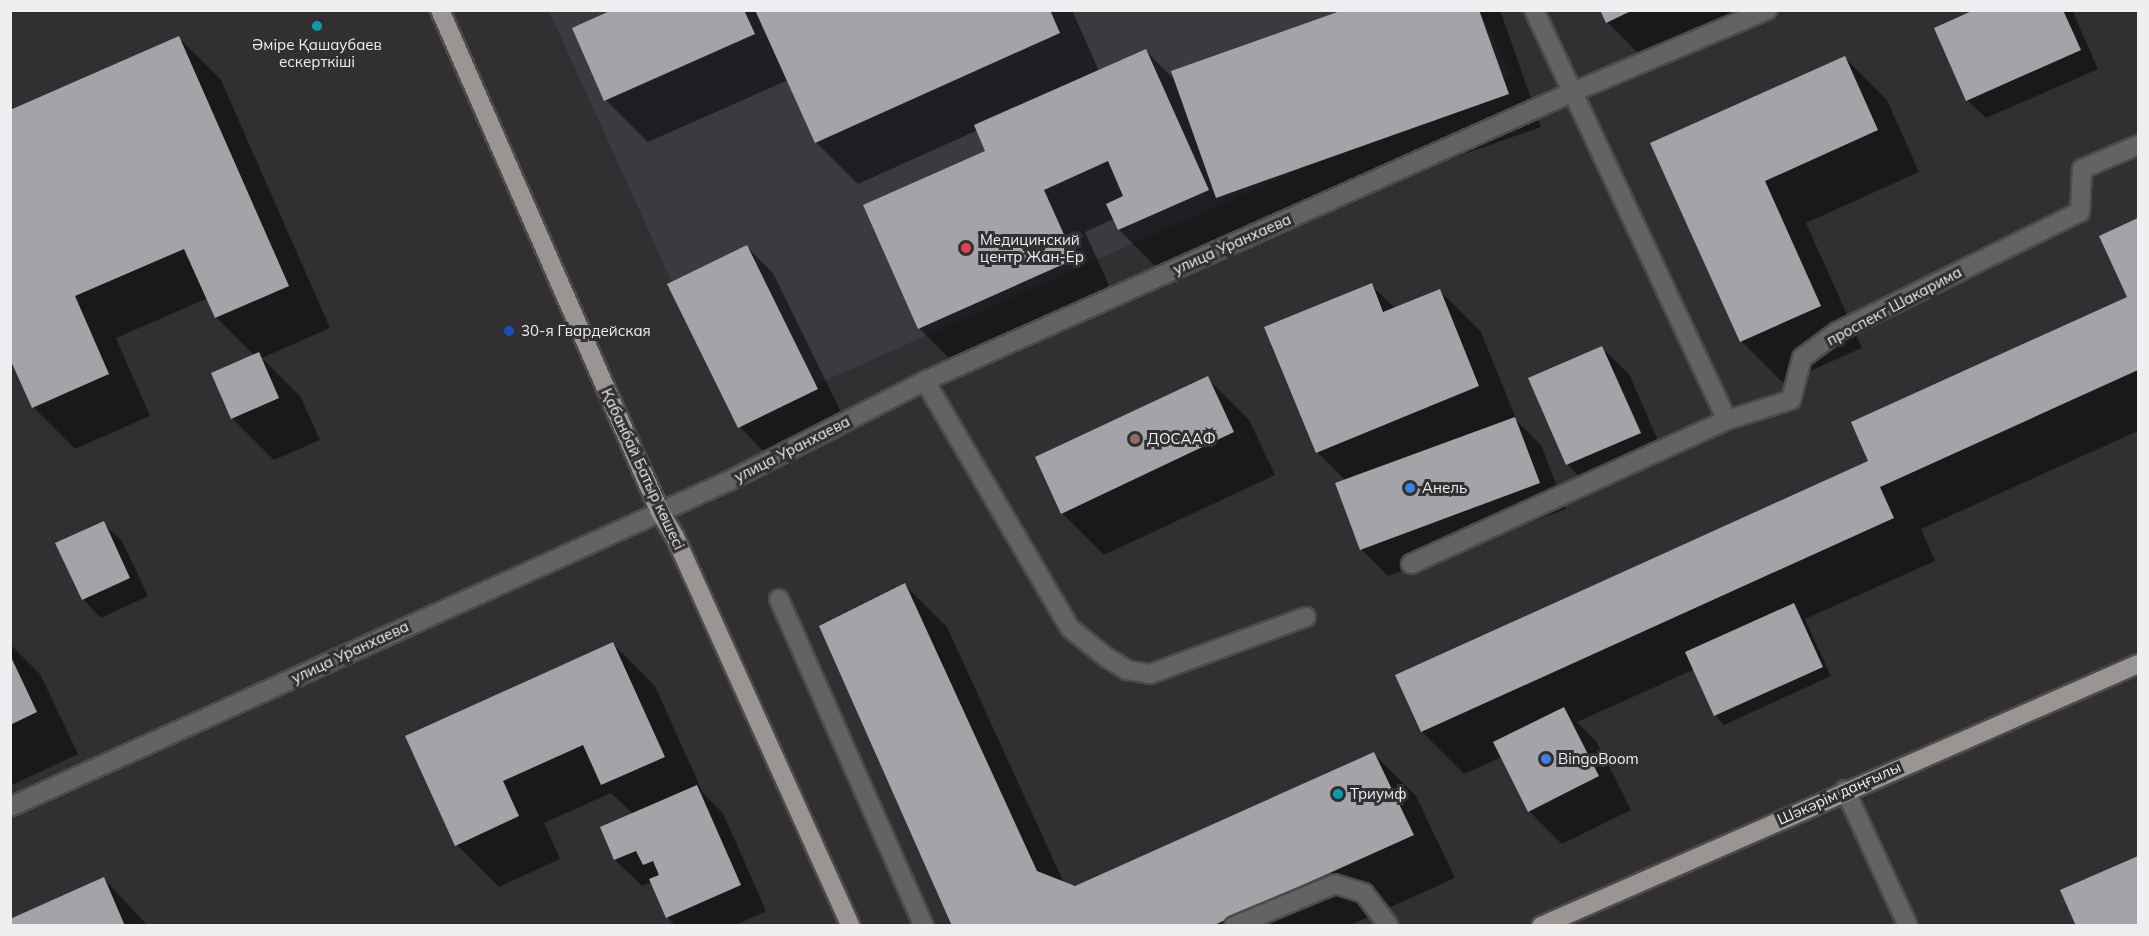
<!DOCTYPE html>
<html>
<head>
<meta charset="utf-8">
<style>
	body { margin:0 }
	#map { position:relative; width:2149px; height:936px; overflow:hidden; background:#312f32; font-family:Mulish,sans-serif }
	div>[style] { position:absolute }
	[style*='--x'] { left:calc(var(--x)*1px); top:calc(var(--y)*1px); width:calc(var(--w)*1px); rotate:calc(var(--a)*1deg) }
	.built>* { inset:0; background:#3d3941 }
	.shadow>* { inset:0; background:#0007 }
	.building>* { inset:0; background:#a5a3a7 }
	.roads { filter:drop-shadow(2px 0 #4c4a4d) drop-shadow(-2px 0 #4c4a4d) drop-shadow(0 2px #4c4a4d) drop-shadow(0 -2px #4c4a4d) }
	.minor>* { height:18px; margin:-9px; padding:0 9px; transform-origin:9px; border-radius:9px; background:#646362 }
	.major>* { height:18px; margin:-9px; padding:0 9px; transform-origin:9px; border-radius:9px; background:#989593 }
	.dots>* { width:16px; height:16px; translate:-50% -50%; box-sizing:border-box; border:3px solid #312f32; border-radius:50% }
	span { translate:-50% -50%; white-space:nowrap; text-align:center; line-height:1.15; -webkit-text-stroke:6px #312f32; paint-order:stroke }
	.poi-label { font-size:15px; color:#efeef0 }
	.left { translate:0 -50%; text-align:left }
	.street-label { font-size:15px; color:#efeef0 }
	.frame { position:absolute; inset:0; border:12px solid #efeef0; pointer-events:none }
</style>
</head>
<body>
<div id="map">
	<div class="built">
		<div style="clip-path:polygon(549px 11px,1480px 11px,1511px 75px,735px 421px)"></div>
	</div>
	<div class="shadow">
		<div style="clip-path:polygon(616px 10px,1072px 10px,1099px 71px,1146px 51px,1176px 81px,1347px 10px,1500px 10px,1541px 127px,1249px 230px,1161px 272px,1119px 230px,1114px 219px,1085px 232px,1116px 301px,961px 370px,919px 328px,987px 152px,978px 130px,858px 184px,816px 142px,788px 80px,648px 142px,606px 100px,574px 29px)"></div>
		<div style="clip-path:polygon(1601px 10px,1767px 10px,1649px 64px,1607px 22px)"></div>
		<div style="clip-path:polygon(1978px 10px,2072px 10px,2098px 69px,1986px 118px,1967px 100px)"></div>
		<div style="clip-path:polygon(179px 38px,221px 80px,330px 328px,262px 358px,300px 396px,320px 440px,274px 460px,232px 418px,255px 356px,216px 317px,208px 298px,116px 338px,150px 416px,75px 449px,33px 407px,10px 355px)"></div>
		<div style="clip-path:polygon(1845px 58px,1887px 100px,1919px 172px,1806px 223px,1862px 348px,1783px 383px,1741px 341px,1652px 144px)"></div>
		<div style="clip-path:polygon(2138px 220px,2138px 431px,1921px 529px,1935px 561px,1805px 619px,1831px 676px,1724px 725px,1715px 715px,1695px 669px,1577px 722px,1596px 741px,1631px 810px,1562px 844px,1529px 811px,1502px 757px,1464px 774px,1422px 732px,1397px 675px,1870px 461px,2129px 298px,2101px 236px)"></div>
		<div style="clip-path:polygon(747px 247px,773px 273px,843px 416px,766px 454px,740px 427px,669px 284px)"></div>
		<div style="clip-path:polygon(1371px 285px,1395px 308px,1439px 290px,1481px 332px,1517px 421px,1541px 445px,1566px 509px,1388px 576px,1361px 549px,1346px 481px,1317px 452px)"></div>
		<div style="clip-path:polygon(1602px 348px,1629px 374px,1666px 459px,1594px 491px,1567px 464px)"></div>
		<div style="clip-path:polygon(1207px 378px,1249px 420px,1275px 475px,1104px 555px,1062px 513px)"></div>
		<div style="clip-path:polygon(103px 523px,122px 541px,148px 596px,101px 618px,83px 599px)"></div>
		<div style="clip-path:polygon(905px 585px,947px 627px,1064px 883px,1075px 888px,1374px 754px,1416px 796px,1455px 878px,1348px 926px,953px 926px)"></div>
		<div style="clip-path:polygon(10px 644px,40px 674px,78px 754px,10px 786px)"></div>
		<div style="clip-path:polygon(613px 644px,655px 686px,703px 793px,723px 813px,766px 911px,734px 926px,676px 926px,667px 917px,652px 882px,642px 886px,615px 860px,602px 828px,633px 814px,611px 793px,544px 823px,560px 859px,499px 887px,457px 845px,407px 736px)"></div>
		<div style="clip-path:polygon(2138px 858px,2138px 926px,2077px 926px,2062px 891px)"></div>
		<div style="clip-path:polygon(104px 879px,148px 926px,10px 926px)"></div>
	</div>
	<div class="building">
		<div style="clip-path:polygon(612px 10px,744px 10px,755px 34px,604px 101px,572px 28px)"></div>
		<div style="clip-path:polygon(755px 10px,1050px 10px,1060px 33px,815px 143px)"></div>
		<div style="clip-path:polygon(1343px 10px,1479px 10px,1509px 94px,1216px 198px,1171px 71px)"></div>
		<div style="clip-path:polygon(1600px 10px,1633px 10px,1606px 23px)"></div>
		<div style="clip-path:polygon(1974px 10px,2063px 10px,2081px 50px,1966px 101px,1934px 28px)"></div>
		<div style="clip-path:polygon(179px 36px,289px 286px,215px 318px,184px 249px,75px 296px,109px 374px,32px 408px,10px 359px,10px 110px)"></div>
		<div style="clip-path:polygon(1146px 49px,1209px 190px,1118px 230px,1106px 204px,1123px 196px,1108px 161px,1044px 190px,1075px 259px,918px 329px,863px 205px,985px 151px,974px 125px)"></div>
		<div style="clip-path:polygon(1845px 56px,1878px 130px,1765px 181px,1821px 306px,1740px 342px,1650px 143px)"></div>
		<div style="clip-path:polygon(2138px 218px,2138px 370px,1880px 487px,1894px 518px,1421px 732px,1395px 675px,1868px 461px,1851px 422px,2127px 297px,2099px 236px)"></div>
		<div style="clip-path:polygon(747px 245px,818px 389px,738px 428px,667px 284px)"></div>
		<div style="clip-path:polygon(1372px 283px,1383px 312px,1440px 289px,1479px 386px,1316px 453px,1264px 327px)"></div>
		<div style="clip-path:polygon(1602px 346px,1641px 433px,1566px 465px,1528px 378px)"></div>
		<div style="clip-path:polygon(259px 352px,279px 398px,231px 419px,211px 373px)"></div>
		<div style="clip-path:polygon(1208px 376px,1234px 432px,1061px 514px,1035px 457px)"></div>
		<div style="clip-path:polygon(1515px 417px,1540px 483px,1360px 550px,1335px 483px)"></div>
		<div style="clip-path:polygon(104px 521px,130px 578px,82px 600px,55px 543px)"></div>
		<div style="clip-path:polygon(905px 583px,1037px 871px,1075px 886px,1374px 752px,1414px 835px,1212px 926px,952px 926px,819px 626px)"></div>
		<div style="clip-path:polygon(1794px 603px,1823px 667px,1714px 716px,1685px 652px)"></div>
		<div style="clip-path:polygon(613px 642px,665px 757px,601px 785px,583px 745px,503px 781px,519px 816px,455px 846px,405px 736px)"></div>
		<div style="clip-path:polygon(10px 655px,37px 712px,10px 725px)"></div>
		<div style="clip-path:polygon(1564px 707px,1599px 776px,1528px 812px,1493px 742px)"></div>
		<div style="clip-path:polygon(697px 785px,741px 885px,666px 918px,649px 879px,659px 875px,653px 861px,643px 865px,636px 851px,614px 860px,600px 827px)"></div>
		<div style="clip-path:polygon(2138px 856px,2138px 926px,2076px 926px,2060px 890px)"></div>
		<div style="clip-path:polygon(104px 877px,125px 926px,10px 926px,10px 919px)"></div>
	</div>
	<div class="roads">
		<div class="minor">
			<div style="--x:1534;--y:10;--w:453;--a:64.8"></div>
			<div style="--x:925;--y:381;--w:286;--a:59.6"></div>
			<div style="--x:1070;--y:628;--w:46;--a:38.9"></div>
			<div style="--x:1106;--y:657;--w:25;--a:32"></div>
			<div style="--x:1127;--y:670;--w:23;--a:10"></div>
			<div style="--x:1150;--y:674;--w:166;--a:-20.1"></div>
			<div style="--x:1411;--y:564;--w:347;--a:-24.5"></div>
			<div style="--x:1727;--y:420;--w:67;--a:-17.4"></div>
			<div style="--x:1791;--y:400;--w:43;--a:-75.3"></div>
			<div style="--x:1802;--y:358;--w:44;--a:-36.6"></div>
			<div style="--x:1837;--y:332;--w:271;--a:-26.3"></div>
			<div style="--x:2080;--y:212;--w:43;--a:-87.3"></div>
			<div style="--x:2082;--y:169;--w:61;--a:-23.2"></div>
			<div style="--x:779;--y:599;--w:358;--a:66.1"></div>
			<div style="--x:1845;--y:790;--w:150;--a:65.1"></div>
			<div style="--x:10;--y:807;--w:794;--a:-24.4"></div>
			<div style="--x:733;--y:479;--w:216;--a:-27"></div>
			<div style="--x:925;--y:381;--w:710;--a:-24.04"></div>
			<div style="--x:1573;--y:92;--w:211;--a:-22.9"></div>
			<div style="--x:1234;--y:926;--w:109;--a:-22.6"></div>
			<div style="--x:1335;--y:884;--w:30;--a:17"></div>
			<div style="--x:1364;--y:893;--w:41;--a:52.9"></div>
		</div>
		<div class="major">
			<div style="--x:440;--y:10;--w:548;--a:66.33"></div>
			<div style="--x:660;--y:512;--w:29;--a:59"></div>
			<div style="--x:675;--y:537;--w:427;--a:65.7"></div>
			<div style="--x:1541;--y:926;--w:652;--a:-23.69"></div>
		</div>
	</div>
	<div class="dots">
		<div style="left:317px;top:26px;background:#0f9aa8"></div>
		<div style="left:966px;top:248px;background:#e0444e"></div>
		<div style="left:509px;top:331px;background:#1a4fb4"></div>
		<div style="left:1135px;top:439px;background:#8d6e63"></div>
		<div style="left:1410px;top:488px;background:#3f7fe0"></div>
		<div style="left:1546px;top:759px;background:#3f7fe0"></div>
		<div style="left:1338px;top:794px;background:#0f9aa8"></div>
	</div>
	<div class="poi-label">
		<span style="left:317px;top:53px">Әміре Қашаубаев<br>ескерткіші</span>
		<span class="left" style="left:980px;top:248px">Медицинский<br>центр Жан-Ер</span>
		<span class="left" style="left:521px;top:331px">30-я Гвардейская</span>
		<span class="left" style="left:1147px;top:439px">ДОСААФ</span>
		<span class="left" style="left:1422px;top:488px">Анель</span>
		<span class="left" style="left:1558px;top:759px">BingoBoom</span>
		<span class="left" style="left:1350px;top:794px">Триумф</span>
	</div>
	<div class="street-label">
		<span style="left:1232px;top:244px;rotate:-24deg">улица Уранхаева</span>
		<span style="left:1894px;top:306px;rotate:-28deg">проспект Шакарима</span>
		<span style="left:792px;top:449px;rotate:-27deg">улица Уранхаева</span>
		<span style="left:643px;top:469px;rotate:65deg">Қабанбай Батыр көшесі</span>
		<span style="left:350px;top:652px;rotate:-25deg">улица Уранхаева</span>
		<span style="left:1839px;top:793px;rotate:-24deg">Шәкәрім даңғылы</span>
	</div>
	<div class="frame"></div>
</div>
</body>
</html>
